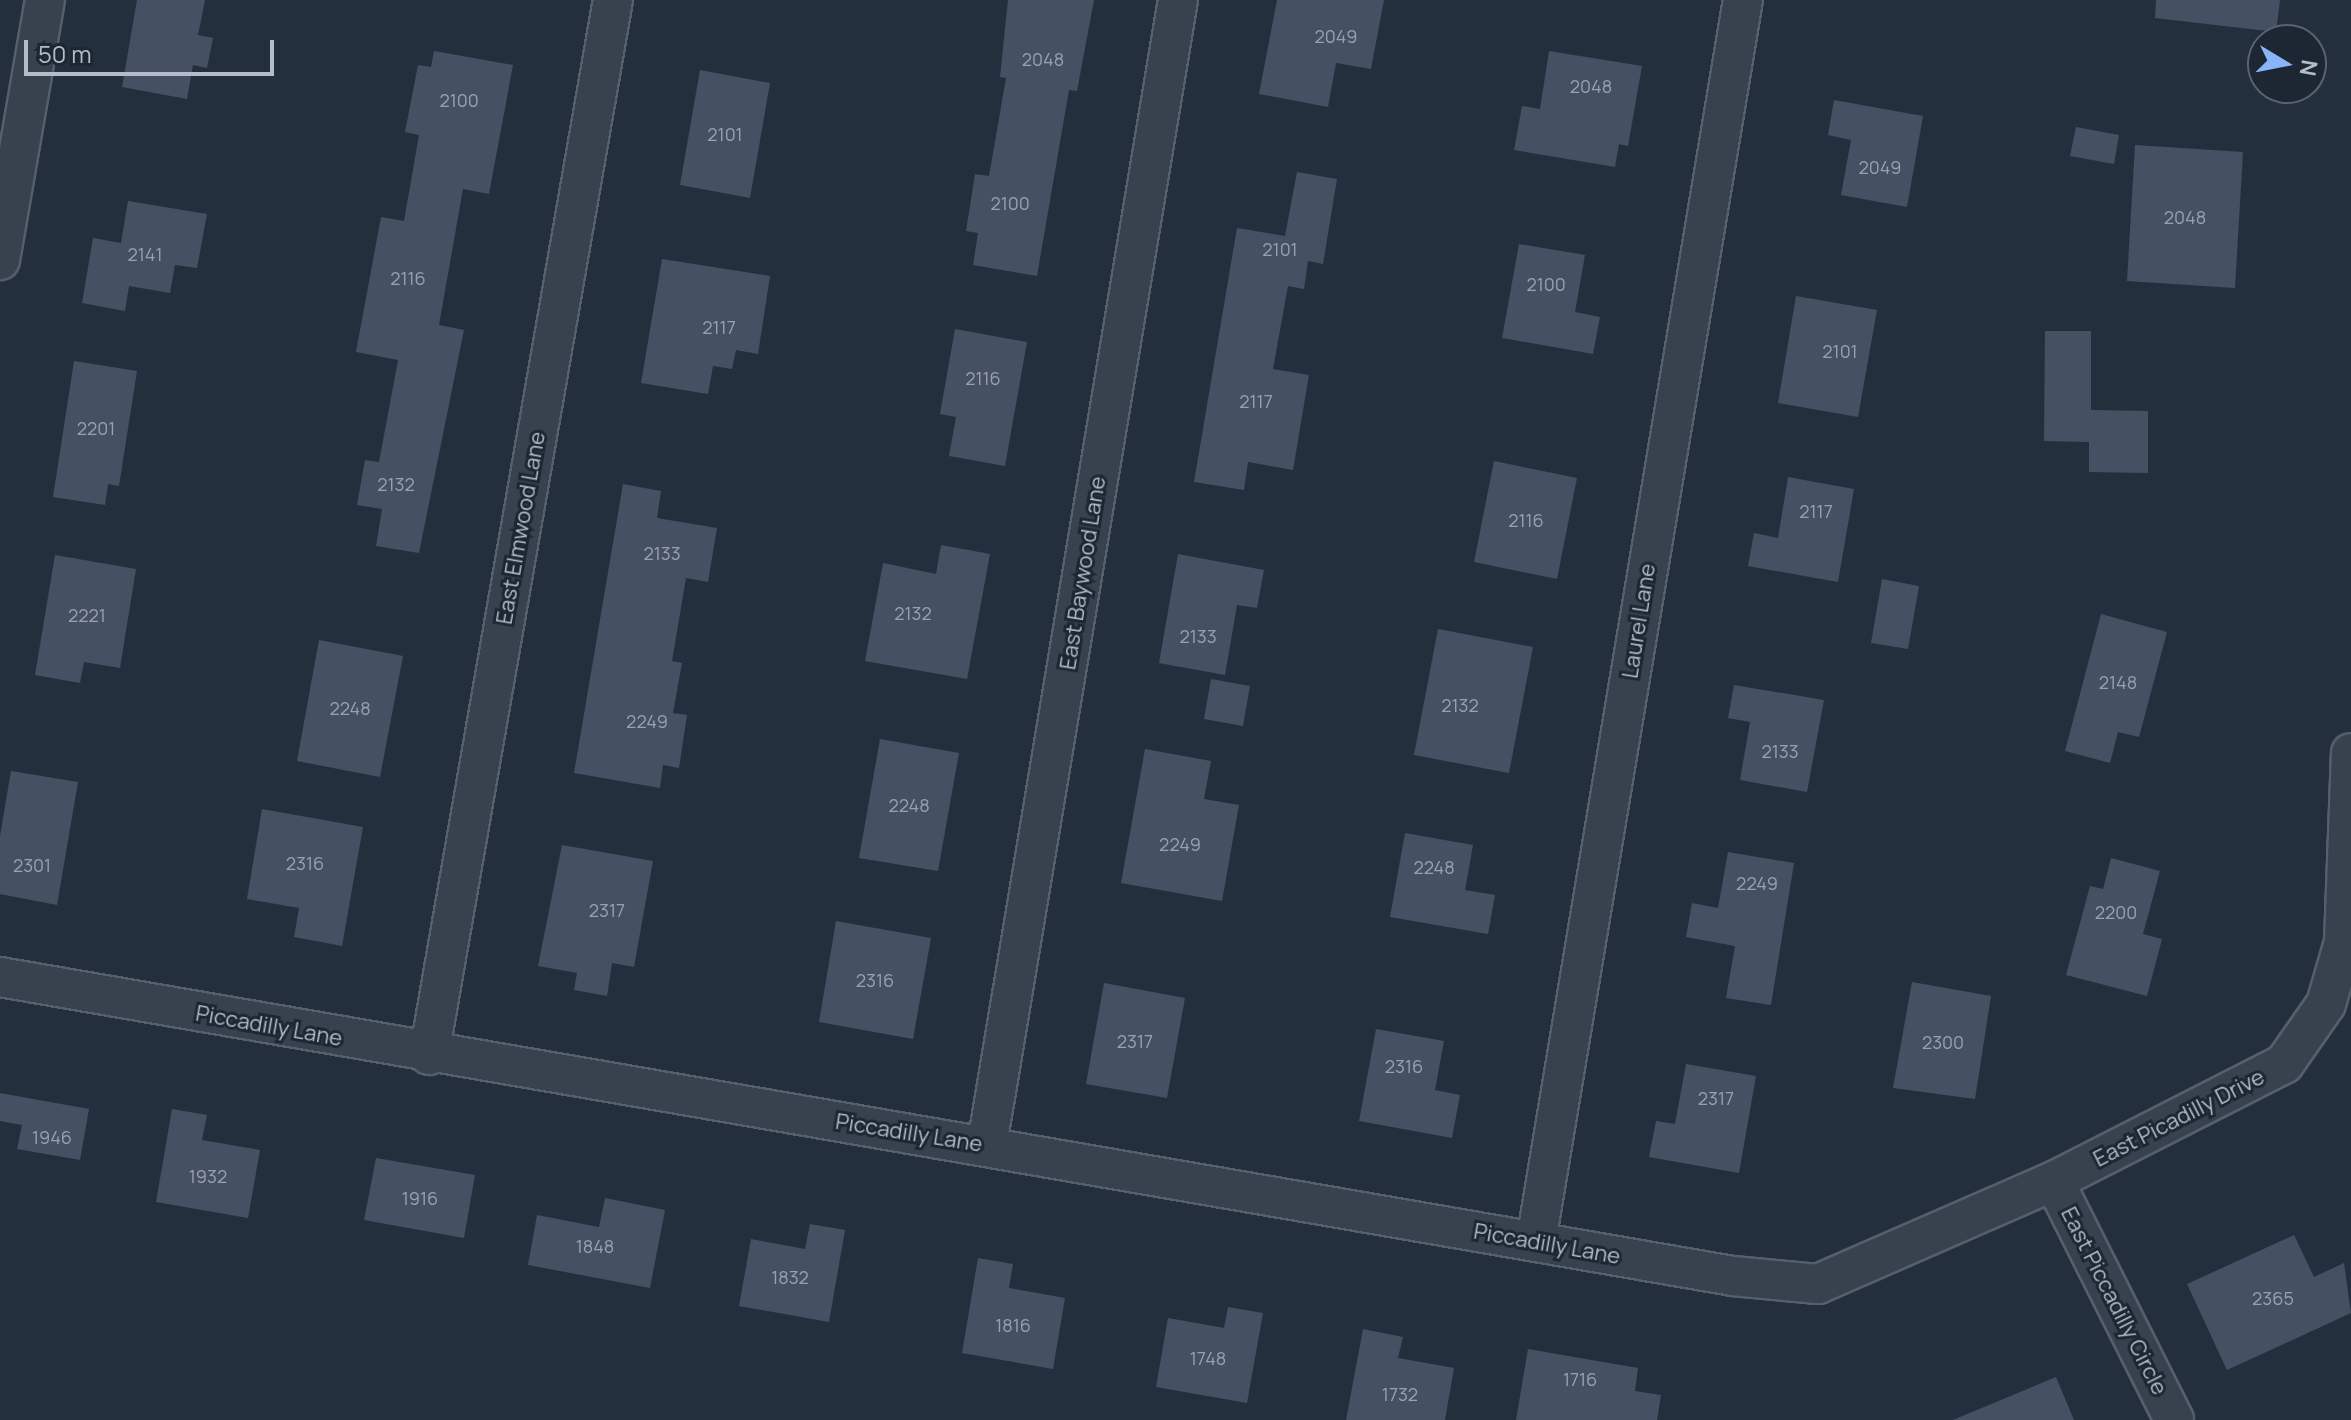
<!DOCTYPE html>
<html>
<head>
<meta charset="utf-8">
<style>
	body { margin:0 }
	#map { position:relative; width:2351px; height:1420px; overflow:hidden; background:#242f3e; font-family:Manrope,sans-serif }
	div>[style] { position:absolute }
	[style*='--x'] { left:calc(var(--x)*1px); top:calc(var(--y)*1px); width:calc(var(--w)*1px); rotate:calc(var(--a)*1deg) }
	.building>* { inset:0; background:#455162 }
	.roads { filter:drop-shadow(2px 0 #565f6c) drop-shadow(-2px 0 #565f6c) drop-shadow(0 2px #565f6c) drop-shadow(0 -2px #565f6c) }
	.street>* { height:38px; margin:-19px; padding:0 19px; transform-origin:19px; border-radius:19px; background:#38414e }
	span { translate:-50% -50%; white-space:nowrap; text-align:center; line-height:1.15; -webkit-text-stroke:6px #1d2633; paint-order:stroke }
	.number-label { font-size:18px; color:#98a1af }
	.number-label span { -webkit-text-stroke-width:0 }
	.street-label { font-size:22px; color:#b4bcc9 }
	.north { position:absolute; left:2247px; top:24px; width:80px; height:80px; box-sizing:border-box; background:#1d2633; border:2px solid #59626f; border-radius:50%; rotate:100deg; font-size:22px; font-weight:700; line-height:32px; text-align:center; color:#b4bcc9 }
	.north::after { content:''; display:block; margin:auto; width:28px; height:36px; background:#8ab4f8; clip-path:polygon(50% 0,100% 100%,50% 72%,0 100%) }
	.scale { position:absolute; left:24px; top:40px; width:250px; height:36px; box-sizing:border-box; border:4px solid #b4bcc9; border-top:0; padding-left:10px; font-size:24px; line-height:28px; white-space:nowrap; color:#b4bcc9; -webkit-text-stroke:6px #1d2633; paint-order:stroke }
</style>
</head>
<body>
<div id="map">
	<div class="building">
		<div style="clip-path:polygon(137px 0,205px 0,198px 35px,213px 38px,207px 68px,193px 65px,187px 99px,122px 87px)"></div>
		<div style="clip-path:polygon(1008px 0,1094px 0,1077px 91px,1069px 90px,1037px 276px,973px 265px,978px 233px,966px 231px,975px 174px,989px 176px,1006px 78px,1000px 77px)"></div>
		<div style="clip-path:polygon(1277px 0,1384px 0,1371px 69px,1336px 63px,1328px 107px,1259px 94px)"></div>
		<div style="clip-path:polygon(2156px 0,2280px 0,2276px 32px,2155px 18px)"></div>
		<div style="clip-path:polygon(434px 51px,513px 65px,489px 194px,463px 189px,439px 325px,464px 330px,419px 553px,376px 546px,382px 509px,357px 505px,365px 460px,379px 462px,398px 360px,356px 352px,381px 217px,404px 221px,419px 135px,405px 132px,418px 65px,431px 67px)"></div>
		<div style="clip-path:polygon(1549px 51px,1642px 66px,1628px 146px,1619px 144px,1615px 167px,1514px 150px,1522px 106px,1540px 109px)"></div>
		<div style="clip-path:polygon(700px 70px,770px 83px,750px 198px,680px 185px)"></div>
		<div style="clip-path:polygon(1834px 100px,1923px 116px,1907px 207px,1841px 195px,1851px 140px,1828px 135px)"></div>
		<div style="clip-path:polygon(2076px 127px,2119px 135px,2114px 164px,2070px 156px)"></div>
		<div style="clip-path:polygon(2135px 145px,2243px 152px,2235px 288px,2127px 281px)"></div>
		<div style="clip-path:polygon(1297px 172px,1337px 179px,1323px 264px,1308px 261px,1304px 289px,1288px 286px,1273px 369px,1309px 375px,1293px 470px,1248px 462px,1244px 490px,1194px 482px,1237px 228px,1285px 236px)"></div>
		<div style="clip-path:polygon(128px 201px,207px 214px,197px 268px,175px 265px,170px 293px,129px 286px,125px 311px,82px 303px,93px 238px,121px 243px)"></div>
		<div style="clip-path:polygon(1519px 244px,1585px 255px,1575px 312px,1600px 317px,1593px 354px,1502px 338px)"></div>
		<div style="clip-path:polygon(662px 259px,770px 276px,758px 354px,736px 350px,732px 369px,713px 366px,708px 394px,641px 383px)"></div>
		<div style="clip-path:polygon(1796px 296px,1877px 310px,1858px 417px,1778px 403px)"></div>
		<div style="clip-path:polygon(955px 329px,1027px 342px,1005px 466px,949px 456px,956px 417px,940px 414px)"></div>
		<div style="clip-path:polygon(2045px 331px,2091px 331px,2091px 410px,2148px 411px,2148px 473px,2089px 472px,2089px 442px,2044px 441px)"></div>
		<div style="clip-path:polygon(74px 361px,137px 371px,119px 486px,108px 484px,105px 505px,53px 497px)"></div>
		<div style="clip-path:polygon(1494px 461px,1577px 478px,1557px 579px,1474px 562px)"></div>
		<div style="clip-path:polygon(1788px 477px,1854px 489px,1838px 582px,1748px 566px,1754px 533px,1778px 538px)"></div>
		<div style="clip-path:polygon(623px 484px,661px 491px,657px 518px,717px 528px,708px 582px,686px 578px,672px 661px,682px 663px,673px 713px,687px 715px,679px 768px,663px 765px,660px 788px,574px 773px)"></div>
		<div style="clip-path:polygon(941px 545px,990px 554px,967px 679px,865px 661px,883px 563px,936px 574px)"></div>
		<div style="clip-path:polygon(1178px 554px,1264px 570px,1257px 608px,1237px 605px,1225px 675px,1159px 663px)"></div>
		<div style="clip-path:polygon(55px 555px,136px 569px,120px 668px,84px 662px,80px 683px,35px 675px)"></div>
		<div style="clip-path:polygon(1882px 579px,1919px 586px,1908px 649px,1871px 643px)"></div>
		<div style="clip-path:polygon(2101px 614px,2167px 632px,2139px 737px,2118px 732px,2110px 763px,2065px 751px)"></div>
		<div style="clip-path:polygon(1438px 629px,1533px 647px,1509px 773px,1414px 755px)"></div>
		<div style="clip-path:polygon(319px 640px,403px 656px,380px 777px,297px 761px)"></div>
		<div style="clip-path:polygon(1211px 679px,1250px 686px,1243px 726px,1204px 719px)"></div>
		<div style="clip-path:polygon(1734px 685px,1824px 700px,1807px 792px,1740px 780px,1750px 722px,1728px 718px)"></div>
		<div style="clip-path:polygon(880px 739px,959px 753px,938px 871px,859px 858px)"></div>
		<div style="clip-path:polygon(1145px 749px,1211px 761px,1204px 799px,1239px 805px,1222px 901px,1121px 883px)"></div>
		<div style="clip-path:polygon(11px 771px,78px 782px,57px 905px,0 894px,0 836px)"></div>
		<div style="clip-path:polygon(262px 809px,363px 827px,342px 946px,294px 937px,299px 908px,247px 899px)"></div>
		<div style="clip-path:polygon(1405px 833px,1473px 845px,1465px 890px,1495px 895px,1488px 934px,1390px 917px)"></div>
		<div style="clip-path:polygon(562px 845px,653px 861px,634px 967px,612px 963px,607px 996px,574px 990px,577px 973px,538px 966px)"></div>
		<div style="clip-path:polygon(1728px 852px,1794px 863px,1771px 1005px,1726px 998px,1735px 946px,1686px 937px,1692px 903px,1718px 908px)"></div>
		<div style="clip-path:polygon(2111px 858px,2160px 871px,2143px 934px,2162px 939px,2147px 996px,2066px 975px,2090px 886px,2103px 889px)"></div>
		<div style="clip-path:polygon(836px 921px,931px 938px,913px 1039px,819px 1022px)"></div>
		<div style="clip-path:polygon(1912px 982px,1991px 996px,1975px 1099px,1893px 1088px)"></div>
		<div style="clip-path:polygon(1104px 983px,1185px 998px,1167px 1098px,1086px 1084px)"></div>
		<div style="clip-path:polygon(1376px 1029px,1444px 1041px,1435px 1090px,1460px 1095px,1452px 1138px,1359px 1121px)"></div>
		<div style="clip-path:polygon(1686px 1064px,1756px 1076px,1739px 1173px,1649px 1157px,1656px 1121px,1675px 1124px)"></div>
		<div style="clip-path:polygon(0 1093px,89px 1109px,80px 1160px,17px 1149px,22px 1125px,0 1121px)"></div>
		<div style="clip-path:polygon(172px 1109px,207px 1115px,202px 1140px,260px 1150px,248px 1218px,156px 1202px)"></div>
		<div style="clip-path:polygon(376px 1158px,475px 1175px,464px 1238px,364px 1220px)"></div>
		<div style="clip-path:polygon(605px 1198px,665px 1210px,650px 1288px,528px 1265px,537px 1215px,599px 1227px)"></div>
		<div style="clip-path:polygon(810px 1224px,845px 1230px,829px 1322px,739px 1306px,751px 1239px,805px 1249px)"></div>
		<div style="clip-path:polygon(2294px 1235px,2314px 1277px,2344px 1263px,2351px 1313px,2227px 1370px,2187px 1284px)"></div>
		<div style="clip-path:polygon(978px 1258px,1013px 1264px,1009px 1288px,1065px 1298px,1053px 1369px,962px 1353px)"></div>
		<div style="clip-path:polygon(1228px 1307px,1263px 1313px,1247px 1403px,1156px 1387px,1168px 1318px,1224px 1328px)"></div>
		<div style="clip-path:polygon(1363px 1329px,1403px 1337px,1398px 1358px,1454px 1368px,1445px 1420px,1346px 1420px)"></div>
		<div style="clip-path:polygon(1528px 1349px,1638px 1368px,1635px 1391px,1661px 1395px,1657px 1420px,1516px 1420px)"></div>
		<div style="clip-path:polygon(2056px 1377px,2074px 1420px,1953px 1420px)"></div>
	</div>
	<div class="roads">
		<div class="street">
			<div style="--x:0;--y:260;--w:264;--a:-80.2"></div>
			<div style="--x:0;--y:977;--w:1759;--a:9.79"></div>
			<div style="--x:1733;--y:1276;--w:85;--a:5.4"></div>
			<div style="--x:1818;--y:1284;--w:257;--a:-23.6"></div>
			<div style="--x:2054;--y:1181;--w:258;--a:-27"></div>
			<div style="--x:2284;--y:1064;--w:73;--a:-55"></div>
			<div style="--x:2326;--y:1004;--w:65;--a:-73.8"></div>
			<div style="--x:2344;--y:942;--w:189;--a:-87.9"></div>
			<div style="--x:429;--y:1055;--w:1071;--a:-80.11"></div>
			<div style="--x:987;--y:1145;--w:1161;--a:-80.53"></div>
			<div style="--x:2054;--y:1181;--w:267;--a:63.3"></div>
			<div style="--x:1536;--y:1242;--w:1259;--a:-80.54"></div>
		</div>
	</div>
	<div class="number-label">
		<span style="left:1336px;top:36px">2049</span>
		<span style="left:1043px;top:59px">2048</span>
		<span style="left:1591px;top:86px">2048</span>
		<span style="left:459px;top:100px">2100</span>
		<span style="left:725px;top:134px">2101</span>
		<span style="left:1880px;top:167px">2049</span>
		<span style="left:1010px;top:203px">2100</span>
		<span style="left:2185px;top:217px">2048</span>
		<span style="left:1280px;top:249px">2101</span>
		<span style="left:145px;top:254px">2141</span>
		<span style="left:408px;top:278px">2116</span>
		<span style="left:1546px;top:284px">2100</span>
		<span style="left:719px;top:327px">2117</span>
		<span style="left:1840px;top:351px">2101</span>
		<span style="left:983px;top:378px">2116</span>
		<span style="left:1256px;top:401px">2117</span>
		<span style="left:96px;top:428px">2201</span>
		<span style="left:396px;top:484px">2132</span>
		<span style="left:1816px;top:511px">2117</span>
		<span style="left:1526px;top:520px">2116</span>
		<span style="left:662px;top:553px">2133</span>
		<span style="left:913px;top:613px">2132</span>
		<span style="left:87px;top:615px">2221</span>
		<span style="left:1198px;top:636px">2133</span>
		<span style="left:2118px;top:682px">2148</span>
		<span style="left:1460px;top:705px">2132</span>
		<span style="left:350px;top:708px">2248</span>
		<span style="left:647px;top:721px">2249</span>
		<span style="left:1780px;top:751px">2133</span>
		<span style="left:909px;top:805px">2248</span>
		<span style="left:1180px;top:844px">2249</span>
		<span style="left:305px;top:863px">2316</span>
		<span style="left:32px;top:865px">2301</span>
		<span style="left:1434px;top:867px">2248</span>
		<span style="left:1757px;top:883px">2249</span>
		<span style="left:607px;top:910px">2317</span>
		<span style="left:2116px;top:912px">2200</span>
		<span style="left:875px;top:980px">2316</span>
		<span style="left:1135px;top:1041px">2317</span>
		<span style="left:1943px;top:1042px">2300</span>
		<span style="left:1404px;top:1066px">2316</span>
		<span style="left:1716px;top:1098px">2317</span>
		<span style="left:52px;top:1137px">1946</span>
		<span style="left:208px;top:1176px">1932</span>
		<span style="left:420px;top:1198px">1916</span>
		<span style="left:595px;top:1246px">1848</span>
		<span style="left:790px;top:1277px">1832</span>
		<span style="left:2273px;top:1298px">2365</span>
		<span style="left:1013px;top:1325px">1816</span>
		<span style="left:1208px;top:1358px">1748</span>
		<span style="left:1580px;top:1379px">1716</span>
		<span style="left:1400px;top:1394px">1732</span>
	</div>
	<div class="street-label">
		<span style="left:521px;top:528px;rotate:-80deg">East Elmwood Lane</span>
		<span style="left:1083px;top:573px;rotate:-81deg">East Baywood Lane</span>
		<span style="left:1639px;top:621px;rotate:-81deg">Laurel Lane</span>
		<span style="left:269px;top:1026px;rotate:10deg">Piccadilly Lane</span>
		<span style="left:2179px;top:1118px;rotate:-27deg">East Picadilly Drive</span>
		<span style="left:909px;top:1133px;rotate:9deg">Piccadilly Lane</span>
		<span style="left:1547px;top:1244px;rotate:10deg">Piccadilly Lane</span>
		<span style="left:2114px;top:1301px;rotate:63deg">East Piccadilly Circle</span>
	</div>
	<div class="north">N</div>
	<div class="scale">50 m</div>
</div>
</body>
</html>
